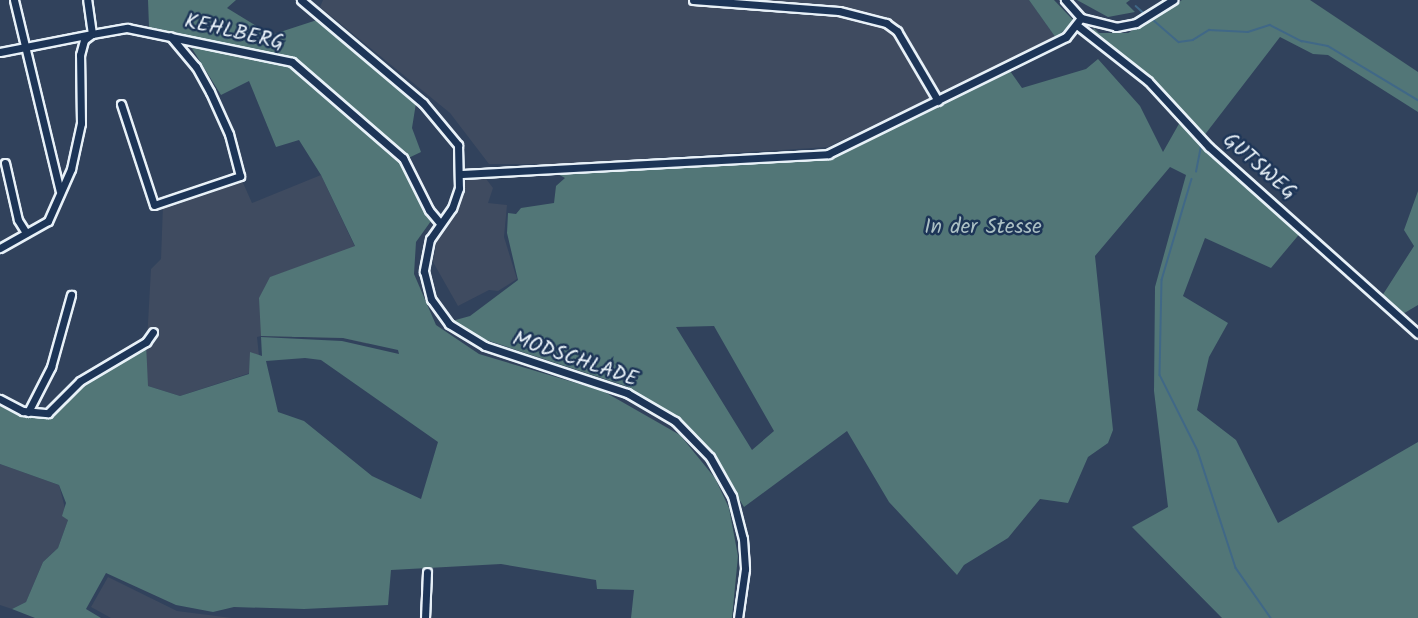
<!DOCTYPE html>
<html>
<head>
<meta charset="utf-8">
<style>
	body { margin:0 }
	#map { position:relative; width:1418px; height:618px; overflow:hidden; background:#31425c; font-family:Kalam,sans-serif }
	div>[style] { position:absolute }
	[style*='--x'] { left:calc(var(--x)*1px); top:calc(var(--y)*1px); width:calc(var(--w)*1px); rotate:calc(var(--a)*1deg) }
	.built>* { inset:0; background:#3f4b60 }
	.green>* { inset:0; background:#527677 }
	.stream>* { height:1.5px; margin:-0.75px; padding:0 0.75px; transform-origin:0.75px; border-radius:0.75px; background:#406887 }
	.roads { filter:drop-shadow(2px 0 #e8f1f8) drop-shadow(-2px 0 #e8f1f8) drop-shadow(0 2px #e8f1f8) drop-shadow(0 -2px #e8f1f8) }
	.minor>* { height:7px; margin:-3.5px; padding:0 3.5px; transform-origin:3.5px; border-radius:3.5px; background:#1d3557 }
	span { translate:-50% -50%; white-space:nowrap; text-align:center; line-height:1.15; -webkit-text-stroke:5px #1d3557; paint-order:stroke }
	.street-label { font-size:21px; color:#e8f1f8 }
	.park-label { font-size:21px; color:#acc0c4 }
</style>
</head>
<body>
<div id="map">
	<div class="built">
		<div style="clip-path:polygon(323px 0,1029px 0,1056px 38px,828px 147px,563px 164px,489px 164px,450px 113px,320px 7px)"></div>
		<div style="clip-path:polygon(321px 175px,355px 247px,271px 277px,368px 344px,343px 338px,261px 336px,257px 337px,259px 356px,250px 353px,250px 373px,180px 396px,148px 386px,145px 377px,151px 269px,161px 259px,163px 205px,240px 176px,252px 203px)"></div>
		<div style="clip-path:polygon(484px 176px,493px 188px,488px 203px,507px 205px,504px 237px,517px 279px,498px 291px,489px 290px,458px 306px,433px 262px,438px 235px,460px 203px,466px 178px)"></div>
		<div style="clip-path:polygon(0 464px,59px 485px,68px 520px,58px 548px,43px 562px,26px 602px,12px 609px,0 605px)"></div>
		<div style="clip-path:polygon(108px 577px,177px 611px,232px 618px,111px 618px,91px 607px)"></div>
	</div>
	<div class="green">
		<div style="clip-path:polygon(evenodd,148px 0,236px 0,227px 8px,271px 35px,317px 20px,416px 103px,412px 128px,421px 152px,400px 162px,431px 221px,416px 242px,414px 274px,436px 325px,479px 354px,603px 391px,680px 435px,715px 478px,729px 508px,738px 556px,732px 618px,631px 618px,634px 590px,597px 589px,596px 580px,501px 564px,391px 570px,388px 605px,304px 609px,234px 607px,213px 612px,176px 605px,106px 573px,86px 609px,101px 618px,35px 618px,12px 609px,26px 602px,43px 562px,58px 548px,68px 520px,62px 516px,66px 503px,59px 485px,0 464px,0 406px,21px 416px,23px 411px,48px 413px,80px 381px,146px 342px,148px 386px,180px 396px,249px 374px,250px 352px,262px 356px,261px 337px,342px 341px,399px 354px,398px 350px,343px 338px,261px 336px,259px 298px,270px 277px,355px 246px,321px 175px,299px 140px,276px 147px,249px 81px,221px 95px,183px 34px,149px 27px,148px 0,305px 358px,321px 360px,438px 442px,421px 499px,372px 476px,304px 421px,278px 412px,266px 361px,305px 358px)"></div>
		<div style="clip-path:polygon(1029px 0,1054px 0,1074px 21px,1056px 38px)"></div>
		<div style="clip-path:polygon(1077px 0,1130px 0,1126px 3px,1135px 12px,1108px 17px)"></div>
		<div style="clip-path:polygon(1182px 0,1310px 0,1418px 72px,1418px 112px,1328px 55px,1313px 54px,1280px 37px,1203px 137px,1150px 78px,1091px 33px,1094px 28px,1099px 33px,1128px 33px)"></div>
		<div style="clip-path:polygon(evenodd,1098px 59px,1140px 106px,1163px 152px,1180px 122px,1302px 231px,1271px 268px,1205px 238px,1183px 296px,1228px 323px,1209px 357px,1197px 410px,1236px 440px,1278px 523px,1418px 442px,1418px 618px,1222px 618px,1132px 527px,1168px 507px,1154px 391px,1155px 287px,1186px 175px,1170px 167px,1095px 256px,1113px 430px,1108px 443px,1088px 457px,1068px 503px,1040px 499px,1008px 538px,964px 565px,957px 575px,889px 502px,847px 431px,744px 507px,721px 470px,673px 414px,626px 386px,474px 336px,452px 321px,470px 316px,518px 280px,507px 233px,508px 213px,516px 214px,521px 208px,554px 203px,556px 186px,565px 178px,552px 171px,830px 156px,1010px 71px,1022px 88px,1086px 69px,1098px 59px,714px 326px,774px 431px,752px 450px,676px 327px,714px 326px)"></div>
		<div style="clip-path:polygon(1418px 191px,1418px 305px,1401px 315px,1382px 296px,1414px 246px,1404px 230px)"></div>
	</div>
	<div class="stream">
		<div style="--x:1136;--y:6;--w:13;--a:42"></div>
		<div style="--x:1150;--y:17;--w:38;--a:41"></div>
		<div style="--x:1179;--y:42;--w:14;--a:-8"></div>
		<div style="--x:1193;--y:40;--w:19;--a:-32"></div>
		<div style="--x:1209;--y:30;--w:39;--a:3"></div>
		<div style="--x:1248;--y:32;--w:23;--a:-18"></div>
		<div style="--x:1270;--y:25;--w:36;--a:27"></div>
		<div style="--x:1302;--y:41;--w:26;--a:11"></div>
		<div style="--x:1328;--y:46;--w:105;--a:31"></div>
		<div style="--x:1196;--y:172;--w:25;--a:-79"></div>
		<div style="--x:1192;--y:179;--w:105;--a:106.5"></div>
		<div style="--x:1162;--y:280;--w:95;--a:91.2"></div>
		<div style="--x:1160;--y:375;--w:85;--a:63.4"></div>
		<div style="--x:1198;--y:451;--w:123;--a:72"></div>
		<div style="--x:1236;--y:568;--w:61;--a:55"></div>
	</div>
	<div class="roads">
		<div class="minor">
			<div style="--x:14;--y:0;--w:196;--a:76.5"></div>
			<div style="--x:301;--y:0;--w:160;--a:40.2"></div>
			<div style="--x:423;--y:103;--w:55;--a:50.2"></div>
			<div style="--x:458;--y:145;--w:43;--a:88.7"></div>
			<div style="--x:459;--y:188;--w:21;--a:109"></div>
			<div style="--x:452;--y:208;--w:38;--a:125"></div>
			<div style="--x:430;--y:239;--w:33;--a:101"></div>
			<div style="--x:424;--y:271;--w:29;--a:76"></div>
			<div style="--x:431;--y:299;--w:31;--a:54"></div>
			<div style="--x:449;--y:324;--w:42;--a:31.4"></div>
			<div style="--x:485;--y:346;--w:150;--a:18.3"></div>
			<div style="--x:627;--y:393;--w:56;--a:30.3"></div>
			<div style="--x:675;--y:421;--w:50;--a:45.8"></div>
			<div style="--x:710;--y:457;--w:45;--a:60.6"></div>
			<div style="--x:732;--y:496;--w:44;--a:75.7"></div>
			<div style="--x:743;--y:539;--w:30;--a:86"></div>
			<div style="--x:745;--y:569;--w:49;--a:98.1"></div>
			<div style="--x:693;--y:0;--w:146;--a:4.3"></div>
			<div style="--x:839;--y:11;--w:49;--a:14.3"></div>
			<div style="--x:886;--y:23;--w:14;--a:36"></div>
			<div style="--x:897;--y:31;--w:81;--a:59.6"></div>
			<div style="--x:1065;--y:0;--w:24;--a:48"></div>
			<div style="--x:1081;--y:18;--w:36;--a:14"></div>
			<div style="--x:1116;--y:27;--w:20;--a:-11"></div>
			<div style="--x:1136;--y:23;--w:44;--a:-31.9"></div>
			<div style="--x:1078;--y:26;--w:89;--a:38.2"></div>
			<div style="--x:1148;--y:81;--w:90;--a:47.3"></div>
			<div style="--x:1209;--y:147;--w:280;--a:41.8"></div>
			<div style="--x:0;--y:52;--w:94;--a:-11.1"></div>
			<div style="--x:92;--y:34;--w:34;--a:-98"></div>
			<div style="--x:121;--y:104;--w:106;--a:71.9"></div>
			<div style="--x:154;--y:205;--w:91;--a:-18.6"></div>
			<div style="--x:240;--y:176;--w:43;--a:-104.7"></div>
			<div style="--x:229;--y:134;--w:46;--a:-114.3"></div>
			<div style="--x:210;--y:92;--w:29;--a:-119"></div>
			<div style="--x:196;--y:67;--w:40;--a:-130"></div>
			<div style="--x:5;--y:163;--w:58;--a:77.2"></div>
			<div style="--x:18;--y:220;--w:15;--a:58"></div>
			<div style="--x:461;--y:174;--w:368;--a:-3.1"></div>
			<div style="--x:828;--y:154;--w:265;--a:-26.2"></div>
			<div style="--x:1066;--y:37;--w:24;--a:-52"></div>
			<div style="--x:0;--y:248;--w:55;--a:-29.4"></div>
			<div style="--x:48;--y:221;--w:57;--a:-66.1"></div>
			<div style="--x:71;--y:169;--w:47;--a:-77.7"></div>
			<div style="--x:81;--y:123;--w:68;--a:-90.8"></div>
			<div style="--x:80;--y:55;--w:16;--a:-75"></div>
			<div style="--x:84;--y:40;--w:10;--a:-37"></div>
			<div style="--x:92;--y:34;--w:36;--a:-10"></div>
			<div style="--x:127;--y:28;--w:168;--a:11.6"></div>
			<div style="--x:292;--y:62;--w:147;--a:40.9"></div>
			<div style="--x:403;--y:158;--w:58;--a:63.4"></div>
			<div style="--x:429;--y:210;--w:17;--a:50"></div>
			<div style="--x:0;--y:399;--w:26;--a:28"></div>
			<div style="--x:23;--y:411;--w:25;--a:5"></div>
			<div style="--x:48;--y:413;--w:45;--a:-45"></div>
			<div style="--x:80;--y:381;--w:77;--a:-30.6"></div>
			<div style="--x:146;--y:342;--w:12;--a:-55"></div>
			<div style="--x:28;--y:412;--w:51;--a:-62.9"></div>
			<div style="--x:51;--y:367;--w:75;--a:-74.5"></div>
			<div style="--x:425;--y:618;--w:46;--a:-87.5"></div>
		</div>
	</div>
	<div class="street-label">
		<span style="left:234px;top:33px;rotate:13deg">KEHLBERG</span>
		<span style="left:1259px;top:167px;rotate:41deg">GUTSWEG</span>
		<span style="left:575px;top:360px;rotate:19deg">MODSCHLADE</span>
	</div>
	<div class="park-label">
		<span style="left:983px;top:228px">In der Stesse</span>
	</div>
</div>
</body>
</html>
